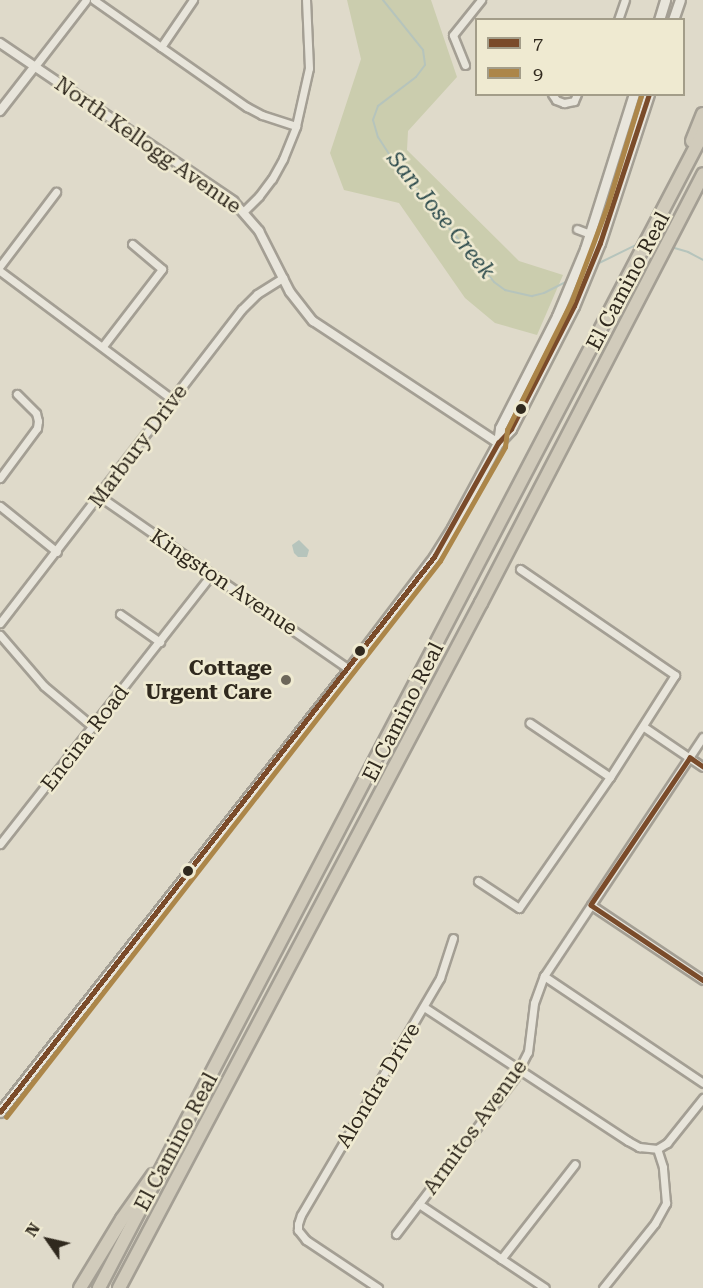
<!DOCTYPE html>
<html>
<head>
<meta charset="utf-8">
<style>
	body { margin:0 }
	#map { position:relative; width:703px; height:1288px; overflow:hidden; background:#dfdaca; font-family:"Roboto Serif",serif }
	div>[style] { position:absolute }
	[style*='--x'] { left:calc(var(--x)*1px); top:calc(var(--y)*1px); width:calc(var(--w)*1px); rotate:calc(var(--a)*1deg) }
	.green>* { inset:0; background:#cbcdae }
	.water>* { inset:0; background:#b6c4bc }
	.stream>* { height:2px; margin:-1px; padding:0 1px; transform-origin:1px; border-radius:1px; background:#b6c4bc }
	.roads { filter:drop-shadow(2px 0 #a49f94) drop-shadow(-2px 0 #a49f94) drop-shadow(0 2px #a49f94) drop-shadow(0 -2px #a49f94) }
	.minor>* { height:7px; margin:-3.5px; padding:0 3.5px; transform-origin:3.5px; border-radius:3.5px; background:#e8e5db }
	.tertiary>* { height:8px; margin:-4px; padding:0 4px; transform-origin:4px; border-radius:4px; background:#e8e5db }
	.secondary>* { height:9px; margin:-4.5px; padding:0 4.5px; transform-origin:4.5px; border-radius:4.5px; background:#e8e5db }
	.motorway>* { height:12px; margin:-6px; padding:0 6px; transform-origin:6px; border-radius:6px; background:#d1cbbb }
	.bus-1>* { height:4.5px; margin:-2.25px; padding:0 2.25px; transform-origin:2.25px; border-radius:2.25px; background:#7a4b2a }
	.bus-2>* { height:4.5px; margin:-2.25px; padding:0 2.25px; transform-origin:2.25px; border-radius:2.25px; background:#ac8649 }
	.dots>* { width:16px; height:16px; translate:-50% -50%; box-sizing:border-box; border:3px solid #efead1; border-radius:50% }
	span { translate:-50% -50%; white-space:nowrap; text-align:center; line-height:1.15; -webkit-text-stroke:5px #efead1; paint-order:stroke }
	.street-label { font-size:21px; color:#30291e }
	.poi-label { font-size:21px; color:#30291e; font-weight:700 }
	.right { translate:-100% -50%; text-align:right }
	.water-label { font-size:22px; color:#2f4d4e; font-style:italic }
	.legend { position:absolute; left:475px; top:18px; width:210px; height:78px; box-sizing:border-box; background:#efead1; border:2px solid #a39d89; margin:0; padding:8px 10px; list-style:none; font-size:18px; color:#30291e }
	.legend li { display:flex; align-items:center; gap:12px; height:30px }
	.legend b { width:30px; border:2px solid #a39d89 }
	.north { position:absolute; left:18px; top:1210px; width:60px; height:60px; -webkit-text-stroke:4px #efead1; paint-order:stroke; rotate:304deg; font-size:16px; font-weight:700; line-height:24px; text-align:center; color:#30291e }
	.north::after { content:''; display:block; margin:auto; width:21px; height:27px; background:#30291e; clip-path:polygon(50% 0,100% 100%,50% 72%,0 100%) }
</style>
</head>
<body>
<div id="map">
	<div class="green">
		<div style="clip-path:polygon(347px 0,431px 0,457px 77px,408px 131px,407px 150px,519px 261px,563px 275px,537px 335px,495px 323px,465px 298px,399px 203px,344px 190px,330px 153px,361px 59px)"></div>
	</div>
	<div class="water">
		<div style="clip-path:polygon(299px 540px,309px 550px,307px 557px,298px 557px,294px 553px,292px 545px)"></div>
	</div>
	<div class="stream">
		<div style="--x:383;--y:0;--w:64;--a:51.3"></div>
		<div style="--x:423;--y:50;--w:15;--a:82"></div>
		<div style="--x:425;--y:65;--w:15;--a:127"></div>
		<div style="--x:416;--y:77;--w:48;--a:142.7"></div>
		<div style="--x:378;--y:106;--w:15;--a:110"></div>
		<div style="--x:373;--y:120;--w:18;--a:74"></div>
		<div style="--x:378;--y:137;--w:31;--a:57"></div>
		<div style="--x:395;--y:163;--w:155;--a:50.2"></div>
		<div style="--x:494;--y:282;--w:14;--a:36"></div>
		<div style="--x:505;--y:290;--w:28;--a:13"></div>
		<div style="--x:532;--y:296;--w:12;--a:-14"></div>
		<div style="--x:544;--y:293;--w:28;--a:-27"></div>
		<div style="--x:650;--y:244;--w:12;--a:5"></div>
		<div style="--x:671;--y:247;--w:18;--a:16"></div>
		<div style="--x:688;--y:252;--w:17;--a:28"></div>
		<div style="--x:595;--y:265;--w:48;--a:-26"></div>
	</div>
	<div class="roads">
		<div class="minor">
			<div style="--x:94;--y:0;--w:187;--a:35"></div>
			<div style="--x:247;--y:107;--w:17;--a:28"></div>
			<div style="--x:262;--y:115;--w:36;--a:18"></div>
			<div style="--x:618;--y:20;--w:21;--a:-71"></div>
			<div style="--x:161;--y:47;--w:57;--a:-55.8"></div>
			<div style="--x:465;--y:65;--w:32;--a:-112"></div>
			<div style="--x:453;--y:35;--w:45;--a:-51.3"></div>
			<div style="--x:35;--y:66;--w:83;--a:-52.3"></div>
			<div style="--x:552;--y:94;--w:7;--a:56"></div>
			<div style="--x:556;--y:100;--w:9;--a:21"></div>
			<div style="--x:564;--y:103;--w:10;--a:-11"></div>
			<div style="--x:574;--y:101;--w:8;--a:-67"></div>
			<div style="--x:244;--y:211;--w:21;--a:-45"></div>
			<div style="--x:259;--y:196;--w:21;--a:-53"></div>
			<div style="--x:272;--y:179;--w:23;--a:-61"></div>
			<div style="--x:283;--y:159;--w:35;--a:-68"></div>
			<div style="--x:296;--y:126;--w:59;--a:-77.4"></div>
			<div style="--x:309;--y:68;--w:68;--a:-92.5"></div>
			<div style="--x:577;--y:229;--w:14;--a:21"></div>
			<div style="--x:0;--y:266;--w:93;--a:-52.9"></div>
			<div style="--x:0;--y:271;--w:216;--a:36.7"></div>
			<div style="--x:103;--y:346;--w:97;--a:-52.5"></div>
			<div style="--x:162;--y:269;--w:39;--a:-140"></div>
			<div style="--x:0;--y:478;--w:62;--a:-53.5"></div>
			<div style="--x:37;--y:428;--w:7;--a:-82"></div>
			<div style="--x:38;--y:421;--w:8;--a:-104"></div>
			<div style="--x:36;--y:413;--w:27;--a:-135"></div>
			<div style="--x:99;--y:496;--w:304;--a:34.7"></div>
			<div style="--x:0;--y:506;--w:73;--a:38.9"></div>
			<div style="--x:520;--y:569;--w:188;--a:34.4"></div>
			<div style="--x:675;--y:675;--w:121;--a:122.5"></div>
			<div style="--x:610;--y:777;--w:97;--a:-146"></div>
			<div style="--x:120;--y:614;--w:49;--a:35"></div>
			<div style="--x:0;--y:623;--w:396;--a:-52.4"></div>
			<div style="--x:242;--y:309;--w:21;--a:-45"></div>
			<div style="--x:257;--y:294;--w:31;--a:-32"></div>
			<div style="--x:0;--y:635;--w:67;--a:49.2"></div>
			<div style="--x:44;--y:686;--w:64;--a:39.9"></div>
			<div style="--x:644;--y:727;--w:71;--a:34.1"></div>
			<div style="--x:0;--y:844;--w:343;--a:-51.9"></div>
			<div style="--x:478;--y:881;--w:49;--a:33.4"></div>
			<div style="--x:519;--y:908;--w:160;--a:-55.2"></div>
			<div style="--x:591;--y:905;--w:135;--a:33.8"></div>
			<div style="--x:544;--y:976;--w:192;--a:33.9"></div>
			<div style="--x:424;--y:1007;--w:244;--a:33.3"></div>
			<div style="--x:628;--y:1141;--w:13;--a:29"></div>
			<div style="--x:639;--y:1147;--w:18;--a:6"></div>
			<div style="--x:657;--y:1149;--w:12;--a:-31"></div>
			<div style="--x:667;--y:1143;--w:58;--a:-51.3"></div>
			<div style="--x:419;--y:1204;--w:151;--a:33.7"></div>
			<div style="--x:396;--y:1234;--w:197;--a:-52.8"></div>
			<div style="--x:515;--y:1077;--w:28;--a:-63"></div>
			<div style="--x:528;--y:1052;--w:49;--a:-83"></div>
			<div style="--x:534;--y:1003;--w:29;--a:-70"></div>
			<div style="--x:544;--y:976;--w:287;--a:-56.4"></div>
			<div style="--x:501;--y:1259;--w:120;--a:-52.1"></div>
			<div style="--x:378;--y:1288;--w:87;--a:-146.3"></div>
			<div style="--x:306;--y:1240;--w:13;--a:-129"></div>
			<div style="--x:298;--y:1230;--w:6;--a:-90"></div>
			<div style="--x:298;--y:1224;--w:9;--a:-72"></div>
			<div style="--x:301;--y:1215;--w:275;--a:-59.6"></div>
			<div style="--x:440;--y:978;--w:42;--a:-72"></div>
			<div style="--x:603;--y:1288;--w:83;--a:-51.3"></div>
			<div style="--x:655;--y:1223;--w:23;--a:-61"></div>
			<div style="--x:666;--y:1203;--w:36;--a:-95"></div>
			<div style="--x:663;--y:1167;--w:19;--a:-108"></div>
		</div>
		<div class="tertiary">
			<div style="--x:0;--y:43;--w:282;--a:34.1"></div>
			<div style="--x:233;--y:201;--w:40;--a:49"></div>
			<div style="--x:259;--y:231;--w:68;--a:63.1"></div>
			<div style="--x:290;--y:292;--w:37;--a:52"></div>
			<div style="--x:313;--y:321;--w:222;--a:33.4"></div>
			<div style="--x:0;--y:111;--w:57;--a:-52.1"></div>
		</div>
		<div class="secondary">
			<div style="--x:659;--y:20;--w:21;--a:-73"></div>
			<div style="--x:673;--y:20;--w:21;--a:-71"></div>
			<div style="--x:498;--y:443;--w:15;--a:-82"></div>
			<div style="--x:500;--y:428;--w:126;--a:-63"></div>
			<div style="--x:557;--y:316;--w:73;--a:-67.3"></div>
			<div style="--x:585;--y:249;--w:163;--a:-72.5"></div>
			<div style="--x:0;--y:1112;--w:564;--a:-51.77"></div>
			<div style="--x:349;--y:669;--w:141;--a:-52.8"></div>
			<div style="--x:434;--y:557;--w:34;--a:-58"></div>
			<div style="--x:452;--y:528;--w:97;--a:-61.6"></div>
			<div style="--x:498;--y:443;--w:19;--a:-47"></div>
			<div style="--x:511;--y:429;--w:138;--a:-62.9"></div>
			<div style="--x:574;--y:306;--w:68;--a:-67.6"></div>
			<div style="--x:600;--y:243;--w:157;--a:-71.8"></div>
		</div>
		<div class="motorway">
			<div style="--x:692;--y:141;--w:29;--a:-68"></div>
			<div style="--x:80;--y:1288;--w:81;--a:-58.7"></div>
			<div style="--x:122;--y:1219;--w:54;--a:-54.8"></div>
			<div style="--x:99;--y:1288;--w:1303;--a:-62.39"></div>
			<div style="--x:119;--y:1288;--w:775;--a:-62.15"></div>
			<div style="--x:481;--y:603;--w:483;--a:-62.6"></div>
		</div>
	</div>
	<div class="bus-1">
		<div style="--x:703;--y:767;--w:16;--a:-145"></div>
		<div style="--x:690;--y:758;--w:177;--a:124"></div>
		<div style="--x:591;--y:905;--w:135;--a:33.8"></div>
		<div style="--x:0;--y:1112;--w:705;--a:-51.98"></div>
		<div style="--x:434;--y:557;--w:131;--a:-60.7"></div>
		<div style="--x:498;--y:443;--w:19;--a:-47"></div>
		<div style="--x:511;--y:429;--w:138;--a:-62.9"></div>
		<div style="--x:574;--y:306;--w:68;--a:-67.6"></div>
		<div style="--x:600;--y:243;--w:157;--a:-71.8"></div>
	</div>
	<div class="bus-2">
		<div style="--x:6;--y:1117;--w:705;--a:-52.03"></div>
		<div style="--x:440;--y:561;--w:131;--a:-60.3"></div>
		<div style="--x:505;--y:447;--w:17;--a:-83"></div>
		<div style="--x:507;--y:430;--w:145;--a:-63.4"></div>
		<div style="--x:572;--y:300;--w:99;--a:-69.4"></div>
		<div style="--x:607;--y:207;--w:116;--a:-73"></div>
	</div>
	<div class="dots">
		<div style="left:521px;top:409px;background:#30291e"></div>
		<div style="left:360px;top:651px;background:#30291e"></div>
		<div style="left:286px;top:680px;background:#6d675a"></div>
		<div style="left:188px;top:871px;background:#30291e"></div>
	</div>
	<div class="street-label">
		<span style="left:148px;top:145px;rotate:35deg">North Kellogg Avenue</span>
		<span style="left:628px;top:281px;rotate:-62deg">El Camino Real</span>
		<span style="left:138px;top:446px;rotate:-53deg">Marbury Drive</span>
		<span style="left:224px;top:582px;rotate:34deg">Kingston Avenue</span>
		<span style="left:403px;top:712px;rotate:-63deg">El Camino Real</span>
		<span style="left:85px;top:738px;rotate:-52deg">Encina Road</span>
		<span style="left:378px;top:1085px;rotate:-59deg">Alondra Drive</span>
		<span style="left:475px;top:1127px;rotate:-54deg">Armitos Avenue</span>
		<span style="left:176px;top:1142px;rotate:-62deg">El Camino Real</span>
	</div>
	<div class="poi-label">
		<span class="right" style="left:272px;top:680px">Cottage<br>Urgent Care</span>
	</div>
	<div class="water-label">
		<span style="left:441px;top:215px;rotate:51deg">San Jose Creek</span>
	</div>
	<ul class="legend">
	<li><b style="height:8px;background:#7a4b2a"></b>7</li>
	<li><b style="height:8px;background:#ac8649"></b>9</li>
	</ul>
	<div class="north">N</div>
</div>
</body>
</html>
